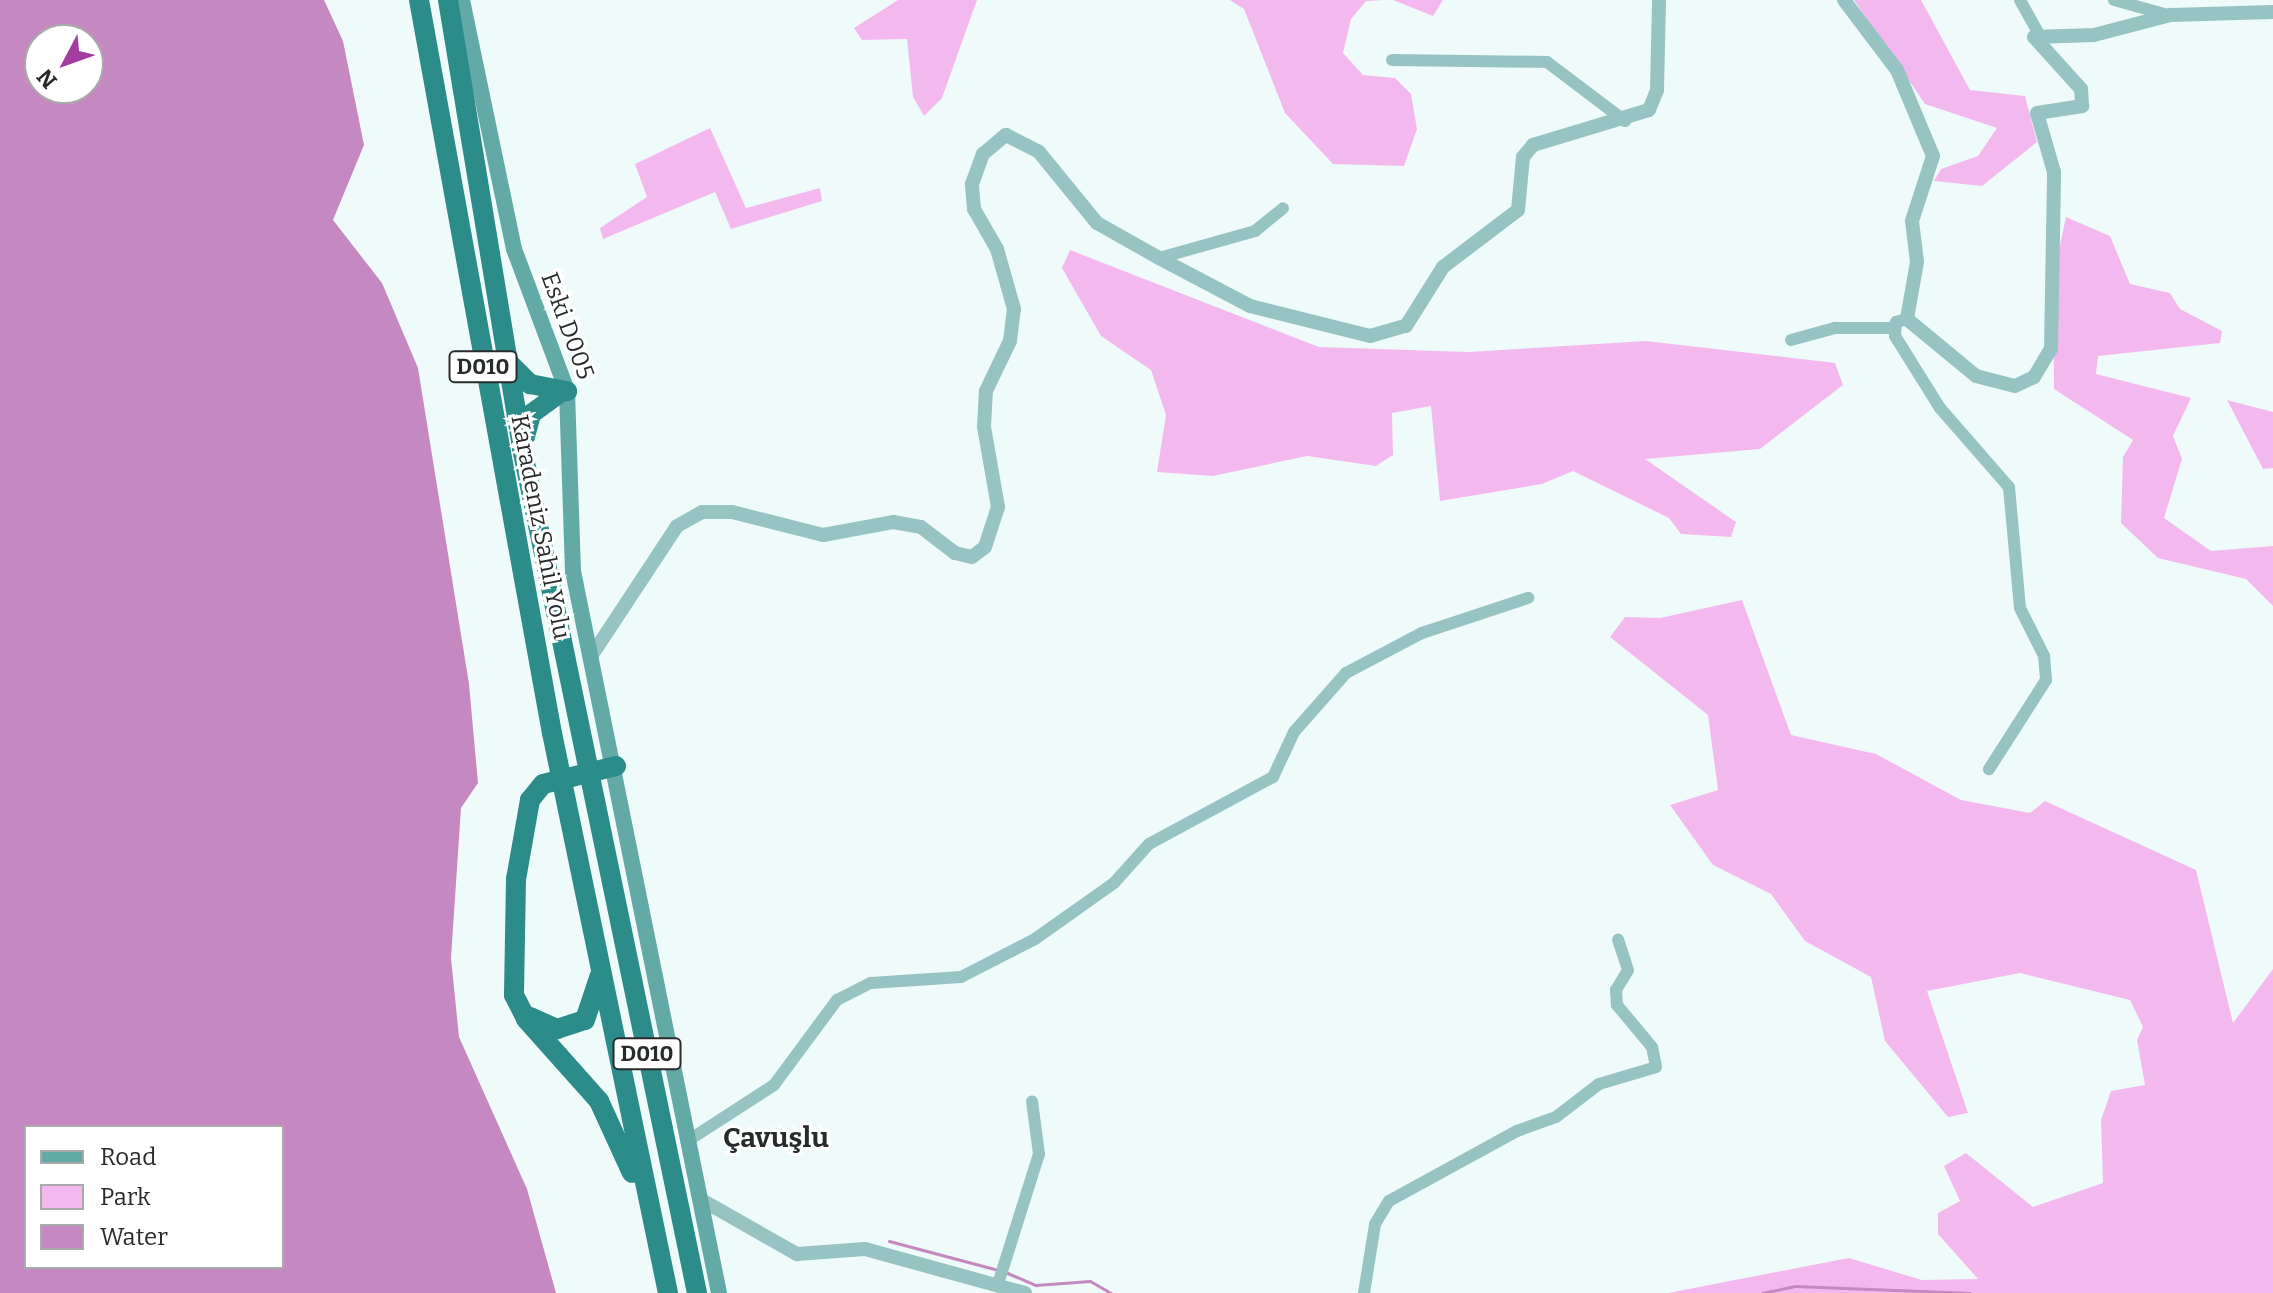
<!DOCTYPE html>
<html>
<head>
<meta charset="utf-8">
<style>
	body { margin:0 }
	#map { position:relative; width:2273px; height:1293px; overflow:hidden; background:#effbfa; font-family:Bitter,serif }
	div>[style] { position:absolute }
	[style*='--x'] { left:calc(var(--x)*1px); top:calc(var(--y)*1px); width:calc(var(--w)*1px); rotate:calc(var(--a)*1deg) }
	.green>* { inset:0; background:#f3b9ee }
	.water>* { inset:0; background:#c588c1 }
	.stream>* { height:3px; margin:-1.5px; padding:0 1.5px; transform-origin:1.5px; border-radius:1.5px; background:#c588c1 }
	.minor>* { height:12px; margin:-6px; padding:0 6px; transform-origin:6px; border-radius:6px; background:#97c4c2 }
	.tertiary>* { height:14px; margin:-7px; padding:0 7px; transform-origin:7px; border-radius:7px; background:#97c4c2 }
	.secondary>* { height:16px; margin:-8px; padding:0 8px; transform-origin:8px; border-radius:8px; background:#63aaa7 }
	.trunk>* { height:20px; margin:-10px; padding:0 10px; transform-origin:10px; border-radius:10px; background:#2c8c8a }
	span { translate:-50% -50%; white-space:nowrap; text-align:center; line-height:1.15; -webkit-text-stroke:6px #fff; paint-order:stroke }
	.shield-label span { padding:2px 6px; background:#fff; border:2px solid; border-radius:6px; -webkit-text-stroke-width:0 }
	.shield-label { font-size:22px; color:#272b2b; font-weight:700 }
	.street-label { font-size:24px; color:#272b2b }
	.quarter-label { font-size:28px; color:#272b2b; font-weight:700 }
	.legend { position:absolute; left:24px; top:1125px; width:260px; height:144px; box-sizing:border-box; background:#fff; border:2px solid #a9aaaa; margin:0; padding:10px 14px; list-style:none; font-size:24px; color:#272b2b }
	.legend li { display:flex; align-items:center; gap:16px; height:40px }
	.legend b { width:40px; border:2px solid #a9aaaa }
	.north { position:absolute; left:24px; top:24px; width:80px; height:80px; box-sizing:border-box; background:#fff; border:2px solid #a9aaaa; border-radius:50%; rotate:229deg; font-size:22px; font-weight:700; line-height:32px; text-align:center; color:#272b2b }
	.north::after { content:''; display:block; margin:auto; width:28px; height:36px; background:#a33c9f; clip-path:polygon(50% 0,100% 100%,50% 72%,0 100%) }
</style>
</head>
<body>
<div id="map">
	<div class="green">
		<div style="clip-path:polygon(898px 0,977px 0,942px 98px,924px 116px,913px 97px,907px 39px,862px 40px,854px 28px)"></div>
		<div style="clip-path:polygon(1230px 0,1384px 0,1366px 1px,1351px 19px,1343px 53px,1363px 75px,1395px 78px,1411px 94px,1417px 129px,1404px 166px,1333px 164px,1285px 113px,1244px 9px)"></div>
		<div style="clip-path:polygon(1393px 0,1443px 0,1433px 16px)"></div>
		<div style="clip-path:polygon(1854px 0,1921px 0,1970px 90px,2025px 96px,2037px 142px,1982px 186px,1934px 181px,1941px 169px,1978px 156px,1997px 128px,1925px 104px)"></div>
		<div style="clip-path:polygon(710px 128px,746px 208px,820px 188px,822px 201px,731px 229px,715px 192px,603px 239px,600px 228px,647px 197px,635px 164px)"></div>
		<div style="clip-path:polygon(2066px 217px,2110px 236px,2130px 284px,2170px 293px,2180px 309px,2222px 331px,2220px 343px,2098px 356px,2096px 374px,2191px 398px,2173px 436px,2182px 459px,2164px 518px,2211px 551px,2273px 546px,2273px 606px,2246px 579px,2158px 558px,2121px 523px,2123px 457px,2133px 440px,2054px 389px,2053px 278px)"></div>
		<div style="clip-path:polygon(1070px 250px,1319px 347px,1469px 352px,1646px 341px,1835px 363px,1843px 385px,1760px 449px,1645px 459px,1736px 522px,1731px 537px,1681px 534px,1669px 518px,1573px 471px,1542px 484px,1440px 501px,1431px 406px,1392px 413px,1393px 455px,1376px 466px,1307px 456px,1213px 476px,1157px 472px,1166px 415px,1151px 370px,1101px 336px,1062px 268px)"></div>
		<div style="clip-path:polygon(2227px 400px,2273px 412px,2273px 468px,2263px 469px)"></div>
		<div style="clip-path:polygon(1742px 600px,1791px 735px,1876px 754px,1961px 800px,2030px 813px,2045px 801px,2196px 870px,2233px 1023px,2273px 969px,2273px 1293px,1668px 1293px,1849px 1258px,1922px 1280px,1978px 1279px,1938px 1234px,1938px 1213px,1960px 1201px,1944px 1166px,1966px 1153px,2033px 1207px,2103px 1183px,2101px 1120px,2111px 1091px,2145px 1085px,2137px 1040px,2143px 1027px,2130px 1000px,2020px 973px,1927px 991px,1968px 1113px,1948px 1117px,1885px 1041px,1871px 977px,1805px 941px,1771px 894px,1713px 865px,1670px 805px,1718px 790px,1708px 715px,1610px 637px,1625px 617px,1660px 618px)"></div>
	</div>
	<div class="water">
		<div style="clip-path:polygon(evenodd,0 0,324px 0,343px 41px,364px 145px,333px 220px,382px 283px,418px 368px,469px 684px,478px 783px,461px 808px,451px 958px,459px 1037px,527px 1189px,556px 1293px,0 1293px,0 0,40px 40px,88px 40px,88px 88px,40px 88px,40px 40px,0 0,26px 1127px,282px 1127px,282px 1267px,26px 1267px,26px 1127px)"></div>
	</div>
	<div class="stream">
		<div style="--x:889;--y:1241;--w:113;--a:14.9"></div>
		<div style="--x:1005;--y:1272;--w:34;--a:23"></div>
		<div style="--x:1036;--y:1285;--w:54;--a:-4.2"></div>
		<div style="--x:1090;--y:1281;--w:24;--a:30"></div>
		<div style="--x:1762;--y:1293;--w:34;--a:-12"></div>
		<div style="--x:1795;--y:1286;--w:175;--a:2.3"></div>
	</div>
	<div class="minor">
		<div style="--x:2020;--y:0;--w:39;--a:61"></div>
		<div style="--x:2114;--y:0;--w:56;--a:15.5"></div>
		<div style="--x:1392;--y:60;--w:155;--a:0.7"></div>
		<div style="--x:1547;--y:62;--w:98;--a:37.1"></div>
		<div style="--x:1159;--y:258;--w:100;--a:-15.7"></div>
		<div style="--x:1255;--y:231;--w:36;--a:-39"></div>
		<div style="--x:1907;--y:319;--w:11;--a:165"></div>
		<div style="--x:1896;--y:322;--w:14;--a:94"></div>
		<div style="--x:1895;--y:336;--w:85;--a:58"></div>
		<div style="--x:1940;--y:408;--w:105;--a:48.9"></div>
		<div style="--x:2009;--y:487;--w:121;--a:84.8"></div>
		<div style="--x:2020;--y:608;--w:54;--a:63.4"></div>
		<div style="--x:2044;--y:656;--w:24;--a:85"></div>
		<div style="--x:2046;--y:680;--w:106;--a:122.6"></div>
		<div style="--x:1791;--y:340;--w:46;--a:-15.3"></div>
		<div style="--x:1835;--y:328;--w:58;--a:0"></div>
		<div style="--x:689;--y:1140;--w:101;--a:-32.9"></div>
		<div style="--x:774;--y:1085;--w:106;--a:-53.5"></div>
		<div style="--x:837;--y:1000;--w:38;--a:-27"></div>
		<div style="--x:871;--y:983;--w:90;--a:-3.8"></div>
		<div style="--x:961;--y:977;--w:83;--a:-27.2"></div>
		<div style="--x:1035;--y:939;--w:97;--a:-35.3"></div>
		<div style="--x:1114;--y:883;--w:52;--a:-48.1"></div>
		<div style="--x:1149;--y:844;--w:141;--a:-28.4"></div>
		<div style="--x:1273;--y:777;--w:50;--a:-65"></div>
		<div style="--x:1294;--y:732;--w:79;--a:-48.6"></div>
		<div style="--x:1346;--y:673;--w:86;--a:-27.8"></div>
		<div style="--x:1422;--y:633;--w:112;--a:-18.3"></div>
		<div style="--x:998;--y:1284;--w:136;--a:-72.5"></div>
		<div style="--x:1039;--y:1154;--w:53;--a:-97.5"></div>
		<div style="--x:1364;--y:1293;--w:70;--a:-80.9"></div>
		<div style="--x:1375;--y:1224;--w:27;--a:-59"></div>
		<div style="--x:1389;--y:1201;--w:146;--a:-28.7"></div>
		<div style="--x:1517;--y:1131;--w:41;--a:-19.7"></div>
		<div style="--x:1556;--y:1117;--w:54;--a:-37.5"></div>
		<div style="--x:1599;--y:1084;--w:59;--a:-16.6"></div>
		<div style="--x:1656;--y:1067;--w:20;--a:-101"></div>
		<div style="--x:1652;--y:1047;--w:55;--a:-129.8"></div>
		<div style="--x:1617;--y:1005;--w:15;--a:-94"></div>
		<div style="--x:1616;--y:990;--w:23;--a:-59"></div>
		<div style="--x:1628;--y:970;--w:32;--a:-108"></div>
	</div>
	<div class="tertiary">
		<div style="--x:1844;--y:0;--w:88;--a:52.9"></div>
		<div style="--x:1897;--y:70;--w:93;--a:67.3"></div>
		<div style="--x:1933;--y:156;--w:68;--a:107.9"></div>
		<div style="--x:1912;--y:221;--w:41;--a:83"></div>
		<div style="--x:1917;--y:262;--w:58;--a:100"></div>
		<div style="--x:1907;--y:319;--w:89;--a:39.6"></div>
		<div style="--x:1976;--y:376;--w:40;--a:14.4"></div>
		<div style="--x:2015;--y:386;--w:21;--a:-25"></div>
		<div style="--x:2034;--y:377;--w:33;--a:-59"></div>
		<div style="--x:2051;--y:349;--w:177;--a:-89"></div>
		<div style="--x:2054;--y:172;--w:61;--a:-106.1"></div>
		<div style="--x:2037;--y:113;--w:46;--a:-8.8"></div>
		<div style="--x:2082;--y:106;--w:17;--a:-93"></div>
		<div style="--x:2081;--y:89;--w:70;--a:-132.1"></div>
		<div style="--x:2034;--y:37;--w:60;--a:-1.9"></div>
		<div style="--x:2094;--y:35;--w:80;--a:-14.6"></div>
		<div style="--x:2171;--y:15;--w:102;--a:-1.7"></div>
		<div style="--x:590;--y:658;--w:158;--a:-56.6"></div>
		<div style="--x:677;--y:526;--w:29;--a:-29"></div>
		<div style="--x:702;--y:512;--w:30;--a:0"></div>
		<div style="--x:732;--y:512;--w:94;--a:14.2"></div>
		<div style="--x:823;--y:535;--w:71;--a:-10.5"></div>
		<div style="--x:893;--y:522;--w:28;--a:10"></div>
		<div style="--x:921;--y:527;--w:43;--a:37.4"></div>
		<div style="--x:955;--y:553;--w:17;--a:13"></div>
		<div style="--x:972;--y:557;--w:16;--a:-38"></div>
		<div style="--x:985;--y:547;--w:42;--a:-72"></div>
		<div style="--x:998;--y:507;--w:81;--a:-99.9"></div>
		<div style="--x:984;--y:427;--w:36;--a:-87"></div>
		<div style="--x:986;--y:391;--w:55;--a:-64.4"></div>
		<div style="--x:1010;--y:341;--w:32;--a:-83"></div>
		<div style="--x:1014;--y:309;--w:62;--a:-105.8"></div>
		<div style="--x:997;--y:249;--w:46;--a:-119.9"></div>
		<div style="--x:974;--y:209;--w:25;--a:-95"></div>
		<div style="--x:972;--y:184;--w:32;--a:-70"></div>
		<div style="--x:983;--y:154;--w:30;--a:-40"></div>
		<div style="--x:1006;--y:135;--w:37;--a:27"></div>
		<div style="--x:1039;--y:152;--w:92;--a:50.8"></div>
		<div style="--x:1097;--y:223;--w:71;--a:29.4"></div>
		<div style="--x:1159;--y:258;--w:103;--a:27.8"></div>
		<div style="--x:1250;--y:306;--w:124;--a:14"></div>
		<div style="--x:1370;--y:336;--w:37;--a:-16"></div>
		<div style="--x:1406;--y:326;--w:70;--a:-57.9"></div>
		<div style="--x:1443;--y:267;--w:94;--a:-37.2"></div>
		<div style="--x:1518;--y:210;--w:53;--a:-84.6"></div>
		<div style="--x:1523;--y:157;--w:16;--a:-50"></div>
		<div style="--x:1533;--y:145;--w:121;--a:-16.8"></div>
		<div style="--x:1649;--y:110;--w:22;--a:-68"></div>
		<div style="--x:1657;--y:90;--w:90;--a:-88.7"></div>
		<div style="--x:700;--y:1199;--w:112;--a:29.6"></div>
		<div style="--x:797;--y:1254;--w:68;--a:-4.2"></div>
		<div style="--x:865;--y:1249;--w:166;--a:15.4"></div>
	</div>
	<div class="secondary">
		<div style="--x:462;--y:0;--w:254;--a:78.2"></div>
		<div style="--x:514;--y:249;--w:152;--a:69.5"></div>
		<div style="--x:567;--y:391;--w:180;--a:88.1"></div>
		<div style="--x:573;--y:571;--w:737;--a:78.57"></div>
	</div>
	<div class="trunk">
		<div style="--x:419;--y:0;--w:745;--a:79.72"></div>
		<div style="--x:552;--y:733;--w:572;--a:78.3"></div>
		<div style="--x:448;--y:0;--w:454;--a:80.6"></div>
		<div style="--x:522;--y:448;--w:863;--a:78.3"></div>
		<div style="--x:507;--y:361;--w:33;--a:45"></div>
		<div style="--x:530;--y:384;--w:38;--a:11"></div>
		<div style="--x:523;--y:444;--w:31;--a:-75"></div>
		<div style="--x:531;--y:414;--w:37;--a:-36"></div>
		<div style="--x:616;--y:766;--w:75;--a:166.1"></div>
		<div style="--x:543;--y:784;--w:21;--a:129"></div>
		<div style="--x:530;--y:800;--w:80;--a:100"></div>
		<div style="--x:516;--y:879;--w:116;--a:91"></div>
		<div style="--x:514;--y:995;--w:27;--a:63"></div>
		<div style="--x:526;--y:1019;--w:110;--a:48.3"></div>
		<div style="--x:599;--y:1101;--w:79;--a:65.4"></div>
		<div style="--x:530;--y:1017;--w:30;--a:24"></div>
		<div style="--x:557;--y:1029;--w:29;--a:-18"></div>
		<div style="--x:585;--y:1020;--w:47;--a:-71.6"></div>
	</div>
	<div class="shield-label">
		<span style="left:483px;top:367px">D010</span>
		<span style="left:647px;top:1054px">D010</span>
	</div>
	<div class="street-label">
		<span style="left:567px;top:326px;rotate:70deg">Eski D005</span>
		<span style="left:540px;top:527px;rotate:79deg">Karadeniz Sahil Yolu</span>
	</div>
	<div class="quarter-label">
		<span style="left:776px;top:1138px">Çavuşlu</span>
	</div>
	<ul class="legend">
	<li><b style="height:10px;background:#63aaa7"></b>Road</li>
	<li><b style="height:22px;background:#f3b9ee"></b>Park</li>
	<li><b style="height:22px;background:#c588c1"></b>Water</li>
	</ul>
	<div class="north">N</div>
</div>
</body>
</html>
